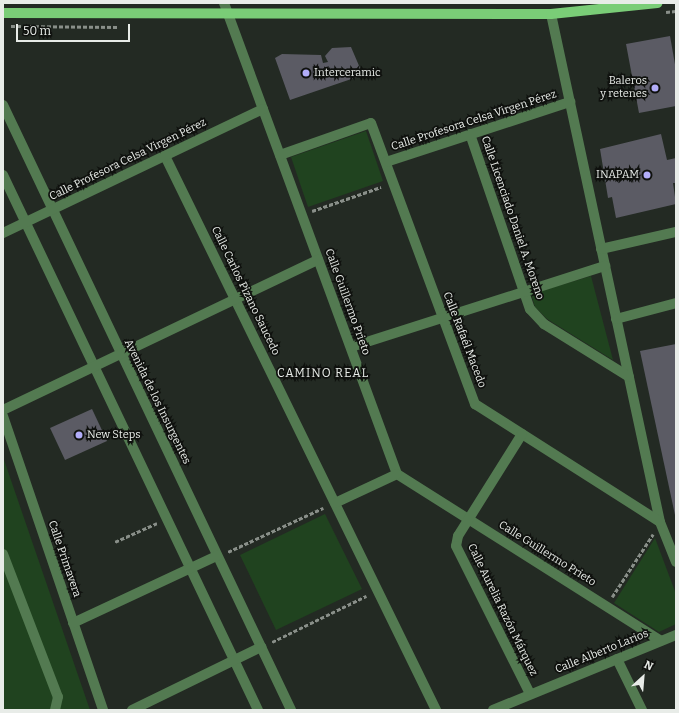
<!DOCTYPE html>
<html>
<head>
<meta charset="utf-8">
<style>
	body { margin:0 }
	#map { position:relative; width:679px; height:713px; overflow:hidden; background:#232a23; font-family:Bitter,serif }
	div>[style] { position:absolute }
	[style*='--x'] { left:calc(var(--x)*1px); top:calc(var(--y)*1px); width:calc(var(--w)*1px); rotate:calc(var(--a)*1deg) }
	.green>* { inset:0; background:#20431f }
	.building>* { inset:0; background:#5b5b64 }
	.path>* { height:2.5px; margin-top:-1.25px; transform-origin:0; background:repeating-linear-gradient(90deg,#898f89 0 4px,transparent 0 6px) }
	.minor>* { height:10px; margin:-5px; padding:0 5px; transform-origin:5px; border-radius:5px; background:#537a51 }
	.major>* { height:10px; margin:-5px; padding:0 5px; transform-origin:5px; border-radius:5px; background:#7acd77 }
	.dots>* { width:11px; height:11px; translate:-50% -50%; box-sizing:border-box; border:2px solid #0f110e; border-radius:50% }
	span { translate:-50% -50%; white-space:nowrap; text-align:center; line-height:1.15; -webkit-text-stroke:3.5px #0f110e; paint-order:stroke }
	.poi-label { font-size:11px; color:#e8ece8 }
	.left { translate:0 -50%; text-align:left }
	.right { translate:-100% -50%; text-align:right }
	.street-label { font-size:11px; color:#e8ece8 }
	.neighbourhood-label { font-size:12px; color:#e8ece8; letter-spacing:1px }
	.frame { position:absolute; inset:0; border:4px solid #e8ece8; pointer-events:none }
	.north { position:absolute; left:623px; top:657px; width:40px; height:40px; -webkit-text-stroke:3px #0f110e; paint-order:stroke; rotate:26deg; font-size:11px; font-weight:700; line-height:16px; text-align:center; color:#e8ece8 }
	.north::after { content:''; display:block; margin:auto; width:14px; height:18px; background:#e8ece8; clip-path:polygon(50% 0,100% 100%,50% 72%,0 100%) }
	.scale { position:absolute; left:16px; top:24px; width:114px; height:18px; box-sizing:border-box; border:2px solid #e8ece8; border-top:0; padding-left:5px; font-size:12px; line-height:14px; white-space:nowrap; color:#e8ece8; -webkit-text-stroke:3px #0f110e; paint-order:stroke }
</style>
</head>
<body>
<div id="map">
	<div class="green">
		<div style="clip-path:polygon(366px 131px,383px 181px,308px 207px,291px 157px)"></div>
		<div style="clip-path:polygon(591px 276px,613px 360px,547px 319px,535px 307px,531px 294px)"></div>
		<div style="clip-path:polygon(3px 457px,90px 710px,3px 710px)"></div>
		<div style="clip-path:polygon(325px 514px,362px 589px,276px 630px,240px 555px)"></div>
		<div style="clip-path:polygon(655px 538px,676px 594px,676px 624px,659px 632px,614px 603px)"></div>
	</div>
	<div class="building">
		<div style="clip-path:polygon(670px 36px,676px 70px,676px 106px,639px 113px,626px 44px)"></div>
		<div style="clip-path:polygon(351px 47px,363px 75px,290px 100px,275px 58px,282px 54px,321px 55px,323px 63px,328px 62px,325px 56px,332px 48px)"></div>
		<div style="clip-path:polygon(661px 134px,667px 160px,676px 158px,676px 183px,673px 183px,676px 204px,616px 218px,612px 197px,608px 198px,600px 149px)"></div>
		<div style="clip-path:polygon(676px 344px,676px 515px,675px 515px,640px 351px)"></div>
		<div style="clip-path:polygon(92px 409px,107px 441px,65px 460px,50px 428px)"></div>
	</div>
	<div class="path">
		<div style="--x:666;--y:12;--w:10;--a:-6"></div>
		<div style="--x:11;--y:26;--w:107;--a:0.5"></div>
		<div style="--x:312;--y:211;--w:73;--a:-19.2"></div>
		<div style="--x:115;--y:542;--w:46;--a:-24.3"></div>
		<div style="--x:228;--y:552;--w:105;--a:-24.9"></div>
		<div style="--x:612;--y:597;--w:75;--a:-56.9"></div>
		<div style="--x:272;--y:642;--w:105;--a:-26.1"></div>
	</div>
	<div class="minor">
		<div style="--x:224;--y:3;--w:502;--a:69.83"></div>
		<div style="--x:397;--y:474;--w:312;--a:32.3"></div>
		<div style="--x:551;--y:14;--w:520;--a:77.89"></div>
		<div style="--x:660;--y:522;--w:43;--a:68.2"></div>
		<div style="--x:3;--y:105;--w:670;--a:64.54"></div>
		<div style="--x:470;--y:134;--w:185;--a:71.1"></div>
		<div style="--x:530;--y:309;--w:21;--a:47"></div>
		<div style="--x:544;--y:324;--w:100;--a:31.9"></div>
		<div style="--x:280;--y:155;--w:96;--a:-19.4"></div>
		<div style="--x:371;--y:123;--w:300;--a:69.7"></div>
		<div style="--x:475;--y:404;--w:219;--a:32.5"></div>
		<div style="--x:165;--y:156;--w:617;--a:63.93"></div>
		<div style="--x:386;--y:162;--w:194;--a:-18.1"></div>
		<div style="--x:3;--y:175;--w:593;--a:64.52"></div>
		<div style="--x:3;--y:233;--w:288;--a:-25.5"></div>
		<div style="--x:601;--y:249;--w:77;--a:-12.8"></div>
		<div style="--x:616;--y:319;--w:62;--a:-14.9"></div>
		<div style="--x:351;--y:347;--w:267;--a:-17.7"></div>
		<div style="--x:3;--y:410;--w:349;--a:-25.5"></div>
		<div style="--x:3;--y:416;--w:311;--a:71.2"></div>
		<div style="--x:522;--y:434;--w:120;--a:122.1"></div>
		<div style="--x:458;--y:536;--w:10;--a:101"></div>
		<div style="--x:456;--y:546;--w:165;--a:63.4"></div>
		<div style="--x:335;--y:503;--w:68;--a:-25.1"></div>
		<div style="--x:3;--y:554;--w:153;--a:69"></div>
		<div style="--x:58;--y:697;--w:13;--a:103"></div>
		<div style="--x:73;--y:623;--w:159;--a:-25"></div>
		<div style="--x:617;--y:659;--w:57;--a:63.9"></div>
		<div style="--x:132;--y:710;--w:144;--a:-26"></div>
		<div style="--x:493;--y:710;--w:198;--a:-22.3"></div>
	</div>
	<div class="major">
		<div style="--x:3;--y:13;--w:548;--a:0.1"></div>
		<div style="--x:551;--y:14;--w:107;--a:-5.9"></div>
	</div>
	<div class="dots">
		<div style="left:306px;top:73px;background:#b2adf9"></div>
		<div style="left:655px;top:88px;background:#b2adf9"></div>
		<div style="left:647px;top:175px;background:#b2adf9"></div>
		<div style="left:79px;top:435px;background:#b2adf9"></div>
	</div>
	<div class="poi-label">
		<span class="left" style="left:314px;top:73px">Interceramic</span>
		<span class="right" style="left:647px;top:88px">Baleros<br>y retenes</span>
		<span class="right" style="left:639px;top:175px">INAPAM</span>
		<span class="left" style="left:87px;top:435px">New Steps</span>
	</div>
	<div class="street-label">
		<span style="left:474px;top:121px;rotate:-18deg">Calle Profesora Celsa Virgen Pérez</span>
		<span style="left:128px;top:160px;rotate:-26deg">Calle Profesora Celsa Virgen Pérez</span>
		<span style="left:512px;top:218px;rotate:71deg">Calle Licenciado Daniel A. Moreno</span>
		<span style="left:245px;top:291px;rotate:64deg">Calle Carlos Pizano Saucedo</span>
		<span style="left:347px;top:302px;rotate:70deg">Calle Guillermo Prieto</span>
		<span style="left:464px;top:340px;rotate:69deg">Calle Rafaél Macedo</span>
		<span style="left:157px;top:402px;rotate:64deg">Avenida de los Insurgentes</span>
		<span style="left:547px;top:554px;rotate:32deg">Calle Guillermo Prieto</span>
		<span style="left:64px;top:559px;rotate:71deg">Calle Primavera</span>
		<span style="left:502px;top:610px;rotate:64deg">Calle Aurelia Razón Márquez</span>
		<span style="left:602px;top:652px;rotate:-22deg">Calle Alberto Larios</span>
	</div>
	<div class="neighbourhood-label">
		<span style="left:323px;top:374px">CAMINO REAL</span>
	</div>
	<div class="frame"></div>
	<div class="north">N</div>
	<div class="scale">50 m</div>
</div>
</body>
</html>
